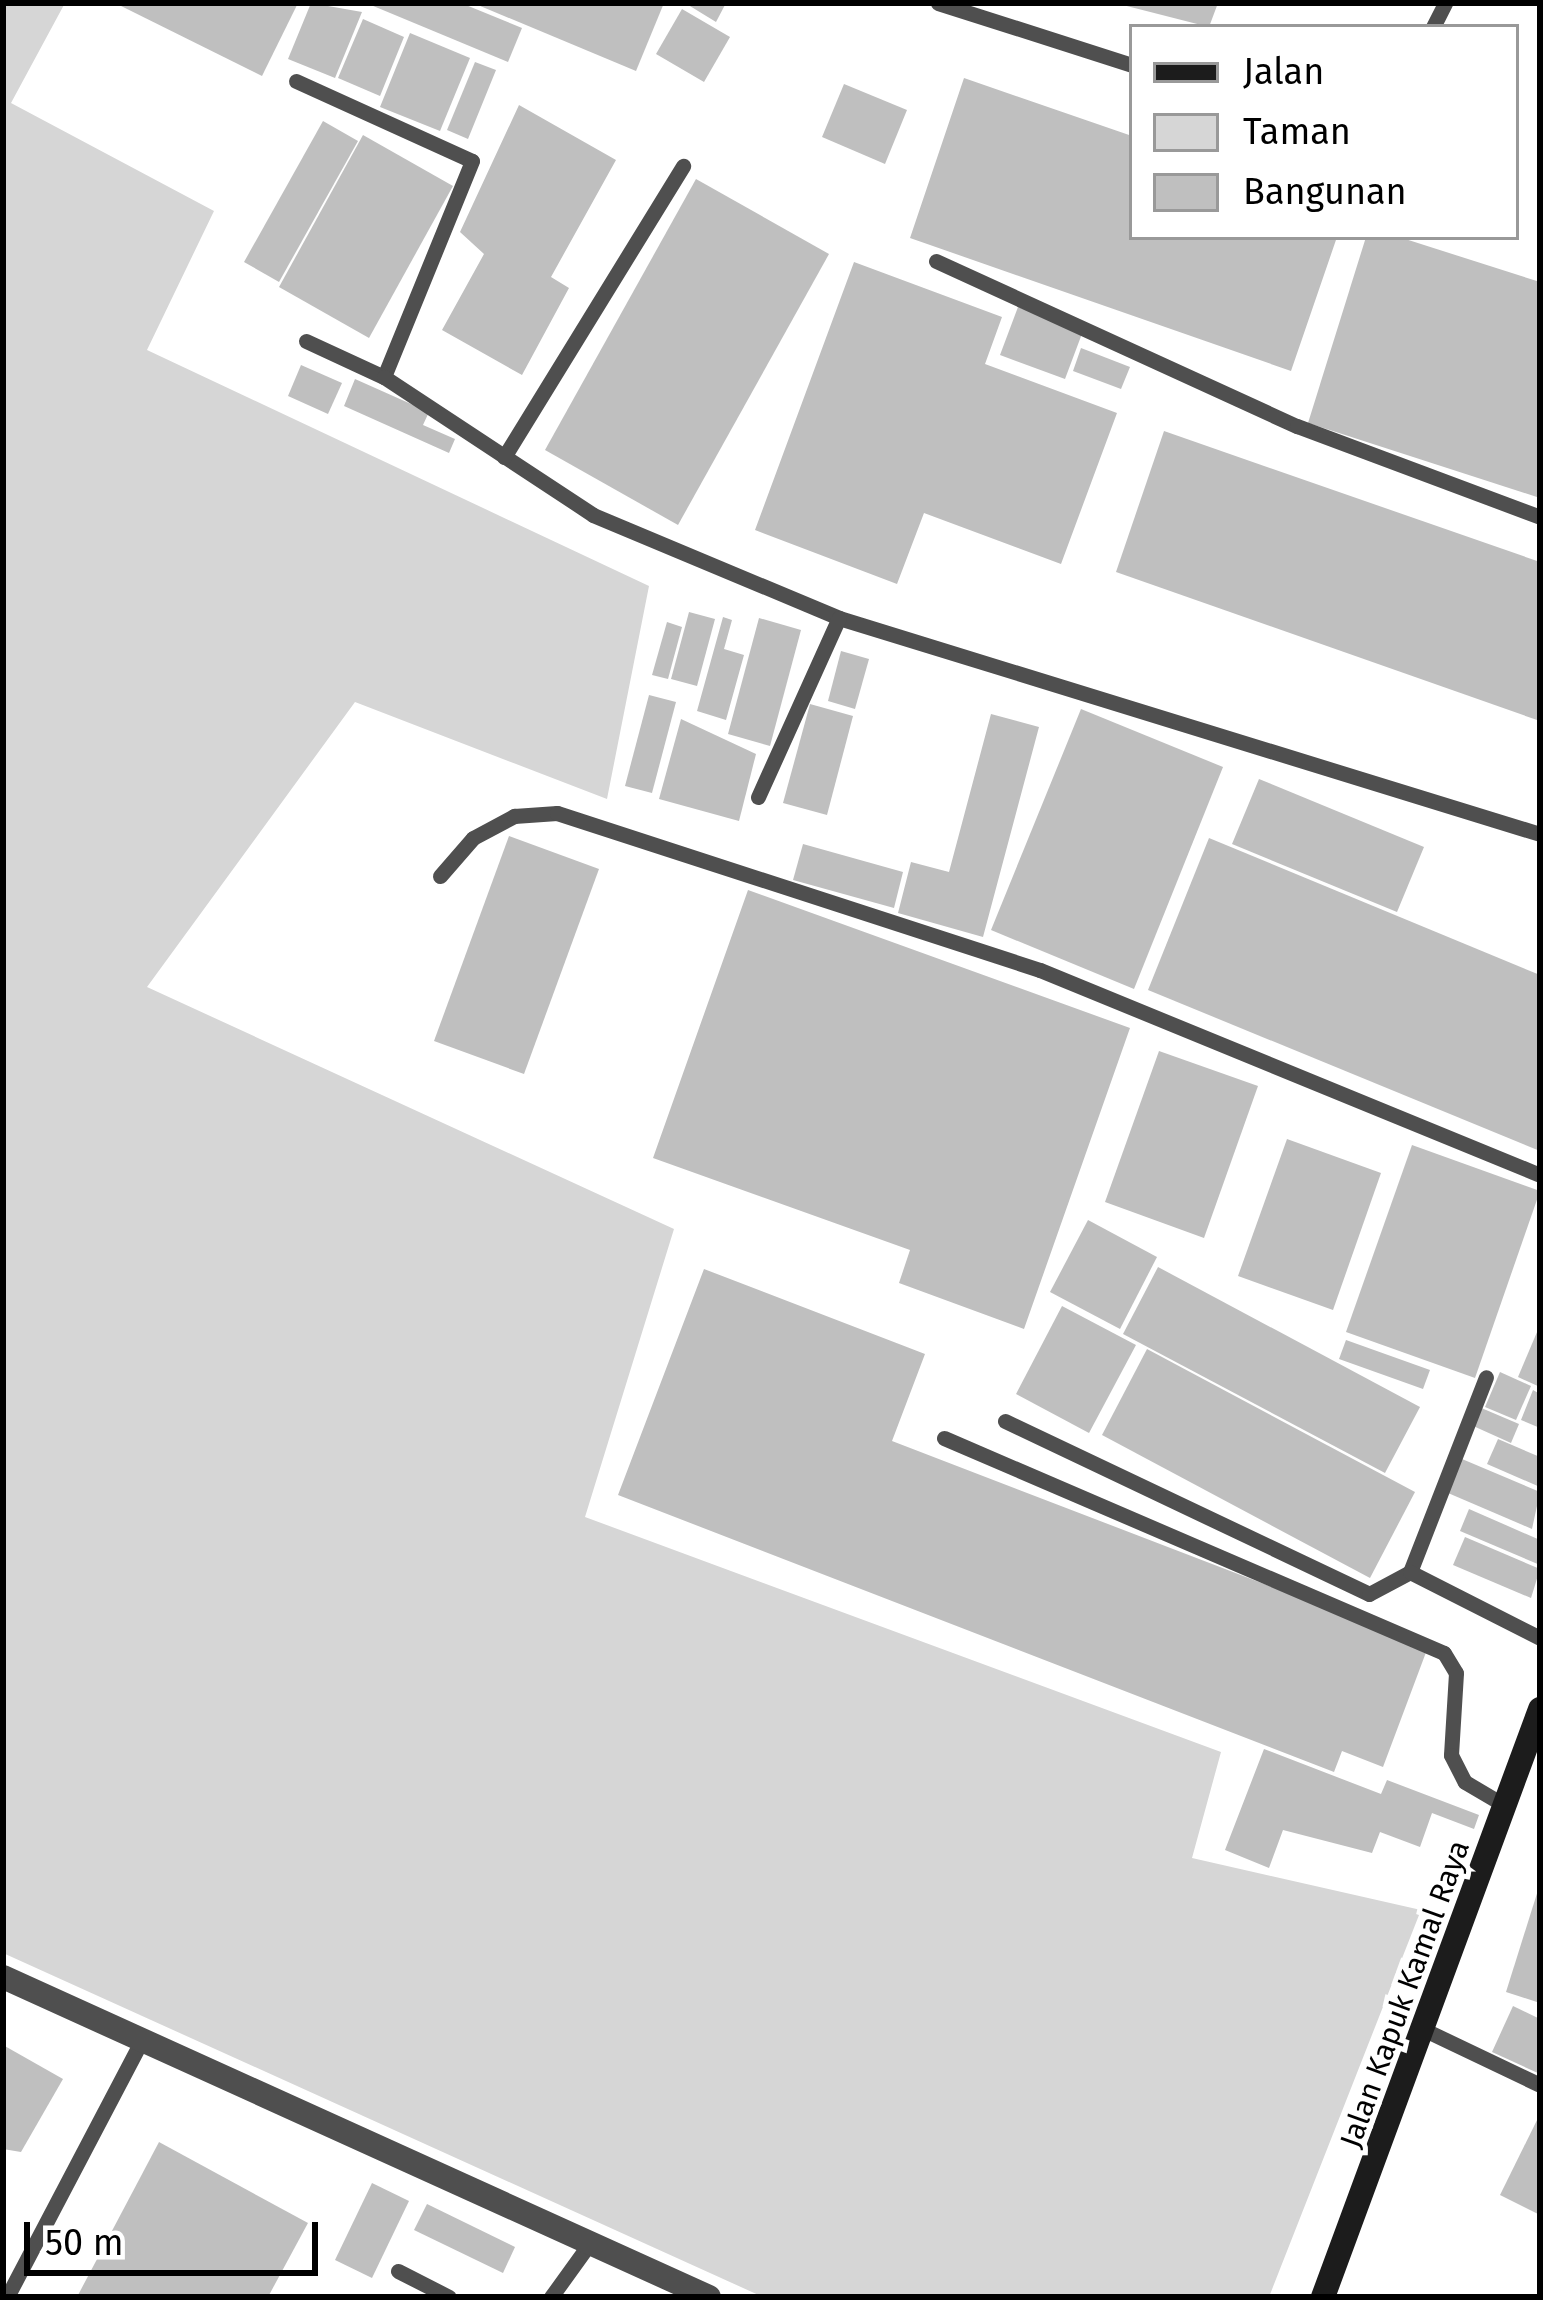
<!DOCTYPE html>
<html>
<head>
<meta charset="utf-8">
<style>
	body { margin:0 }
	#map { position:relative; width:1543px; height:2300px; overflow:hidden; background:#fff; font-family:"Fira Sans",sans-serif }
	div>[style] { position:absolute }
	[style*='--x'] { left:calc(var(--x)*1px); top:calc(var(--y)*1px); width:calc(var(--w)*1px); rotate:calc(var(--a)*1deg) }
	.green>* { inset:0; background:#d6d6d6 }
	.building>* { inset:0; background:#bfbfbf }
	.lane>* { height:15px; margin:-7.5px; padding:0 7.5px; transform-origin:7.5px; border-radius:7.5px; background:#4f4f4f }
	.street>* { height:24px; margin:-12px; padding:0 12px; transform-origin:12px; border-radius:12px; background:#4f4f4f }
	.secondary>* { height:24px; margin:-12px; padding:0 12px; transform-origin:12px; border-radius:12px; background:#1c1c1c }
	span { translate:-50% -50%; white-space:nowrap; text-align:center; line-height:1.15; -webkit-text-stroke:10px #fff; paint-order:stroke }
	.street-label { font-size:30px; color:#000 }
	.frame { position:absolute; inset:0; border:6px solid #000; pointer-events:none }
	.legend { position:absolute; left:1129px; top:24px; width:390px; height:216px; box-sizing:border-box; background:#fff; border:3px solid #999; margin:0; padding:15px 21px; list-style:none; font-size:36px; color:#000 }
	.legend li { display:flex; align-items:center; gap:24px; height:60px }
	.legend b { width:60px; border:3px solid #999 }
	.scale { position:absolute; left:24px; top:2222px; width:294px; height:54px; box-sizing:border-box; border:6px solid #000; border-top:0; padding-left:15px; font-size:36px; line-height:42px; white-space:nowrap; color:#000; -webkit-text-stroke:9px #fff; paint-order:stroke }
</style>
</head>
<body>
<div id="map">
	<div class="green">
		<div style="clip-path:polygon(3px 3px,65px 3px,11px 103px,214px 211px,147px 350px,649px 586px,607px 799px,355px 702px,147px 987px,674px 1229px,585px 1517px,1221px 1752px,1192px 1858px,1421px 1910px,1269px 2297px,763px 2297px,3px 1953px)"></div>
	</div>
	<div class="building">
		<div style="clip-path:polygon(115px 3px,298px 3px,262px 76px)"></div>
		<div style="clip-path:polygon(311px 3px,362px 12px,335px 78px,288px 59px)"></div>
		<div style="clip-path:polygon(366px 3px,461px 3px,522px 28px,508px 62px)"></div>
		<div style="clip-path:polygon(473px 3px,664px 3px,636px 71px)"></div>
		<div style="clip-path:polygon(685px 3px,726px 3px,716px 22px)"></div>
		<div style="clip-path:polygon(1115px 3px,1218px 3px,1209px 27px)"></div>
		<div style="clip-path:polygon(682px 9px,730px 37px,704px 82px,656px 54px)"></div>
		<div style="clip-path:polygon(363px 19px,404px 37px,380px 96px,338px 78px)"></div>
		<div style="clip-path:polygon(410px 33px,470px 58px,440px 131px,380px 107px)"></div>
		<div style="clip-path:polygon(475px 62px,496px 70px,468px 139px,447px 130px)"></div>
		<div style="clip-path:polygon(964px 78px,1132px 136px,1132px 237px,1337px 237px,1291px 371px,910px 238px)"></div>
		<div style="clip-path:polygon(844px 84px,907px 110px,885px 164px,822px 137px)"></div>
		<div style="clip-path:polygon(519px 105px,616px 160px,551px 277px,569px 288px,522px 375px,442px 330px,484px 254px,460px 232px)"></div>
		<div style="clip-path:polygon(323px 121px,358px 141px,279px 282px,244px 262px)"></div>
		<div style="clip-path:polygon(363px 135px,453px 186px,369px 338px,279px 287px)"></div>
		<div style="clip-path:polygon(696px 179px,829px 254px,678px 525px,545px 450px)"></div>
		<div style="clip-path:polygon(1366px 237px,1399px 237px,1540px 282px,1540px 498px,1308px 423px)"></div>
		<div style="clip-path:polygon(854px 262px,1002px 317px,985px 364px,1117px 413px,1061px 564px,924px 513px,897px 584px,755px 530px)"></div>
		<div style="clip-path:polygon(1018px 307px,1083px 331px,1065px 379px,1000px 355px)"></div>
		<div style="clip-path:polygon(1081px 348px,1130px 367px,1121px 389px,1073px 371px)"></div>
		<div style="clip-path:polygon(301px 365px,342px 383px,328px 414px,288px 396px)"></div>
		<div style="clip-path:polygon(355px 379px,429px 412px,423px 425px,455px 439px,449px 453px,344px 406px)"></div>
		<div style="clip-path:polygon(1164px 431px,1540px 562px,1540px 721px,1116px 572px)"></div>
		<div style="clip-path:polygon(689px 612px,715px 619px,697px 686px,671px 679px)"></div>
		<div style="clip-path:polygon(723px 617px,732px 620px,724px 649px,744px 655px,726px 720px,697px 711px)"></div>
		<div style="clip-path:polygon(759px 618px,801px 630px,770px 746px,728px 734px)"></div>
		<div style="clip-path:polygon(667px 622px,682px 627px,668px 679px,652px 675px)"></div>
		<div style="clip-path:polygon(841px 651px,869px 659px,855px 709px,828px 701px)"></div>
		<div style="clip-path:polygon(649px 695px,676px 702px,652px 793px,625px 786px)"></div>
		<div style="clip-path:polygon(810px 704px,853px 716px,827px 815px,783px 803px)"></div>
		<div style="clip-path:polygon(1081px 709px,1223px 767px,1134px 989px,991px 930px)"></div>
		<div style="clip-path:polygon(991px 714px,1039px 727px,983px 937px,898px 913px,911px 862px,949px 872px)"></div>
		<div style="clip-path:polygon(681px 719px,756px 754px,739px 821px,659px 799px)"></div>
		<div style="clip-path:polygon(1259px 779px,1424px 847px,1397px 912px,1232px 844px)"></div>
		<div style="clip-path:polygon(509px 836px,599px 869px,524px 1074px,434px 1041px)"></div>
		<div style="clip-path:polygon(1209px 838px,1540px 975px,1540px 1151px,1148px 990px)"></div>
		<div style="clip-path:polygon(803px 844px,903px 872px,894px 908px,793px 880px)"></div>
		<div style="clip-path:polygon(748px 890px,1130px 1028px,1024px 1329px,899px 1283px,910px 1250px,653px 1158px)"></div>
		<div style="clip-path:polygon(1159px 1051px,1258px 1086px,1204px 1238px,1105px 1202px)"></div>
		<div style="clip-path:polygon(1287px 1139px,1381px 1173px,1333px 1310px,1238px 1276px)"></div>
		<div style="clip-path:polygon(1412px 1145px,1540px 1191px,1475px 1378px,1346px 1332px)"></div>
		<div style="clip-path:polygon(1088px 1220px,1157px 1257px,1120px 1329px,1050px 1292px)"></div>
		<div style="clip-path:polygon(1158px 1267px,1420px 1407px,1385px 1473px,1123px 1334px)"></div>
		<div style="clip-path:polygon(704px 1269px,925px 1354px,892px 1441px,1428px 1647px,1383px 1767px,1342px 1751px,1334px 1772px,618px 1495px)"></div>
		<div style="clip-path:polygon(1062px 1306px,1136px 1345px,1089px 1433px,1016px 1394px)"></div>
		<div style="clip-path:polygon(1540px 1325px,1540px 1387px,1518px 1377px)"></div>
		<div style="clip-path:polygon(1346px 1340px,1430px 1370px,1423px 1389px,1339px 1359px)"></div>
		<div style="clip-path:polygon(1147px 1349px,1415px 1492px,1370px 1578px,1102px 1435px)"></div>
		<div style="clip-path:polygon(1500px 1372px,1531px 1386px,1516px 1420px,1485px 1407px)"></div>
		<div style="clip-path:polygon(1533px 1390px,1540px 1394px,1540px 1428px,1521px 1420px)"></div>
		<div style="clip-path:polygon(1479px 1407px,1519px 1424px,1511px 1443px,1471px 1425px)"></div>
		<div style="clip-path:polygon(1498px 1439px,1540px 1457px,1540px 1487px,1487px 1464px)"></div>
		<div style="clip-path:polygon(1462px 1459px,1540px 1492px,1532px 1529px,1448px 1493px)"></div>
		<div style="clip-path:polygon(1469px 1509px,1540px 1540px,1540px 1565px,1460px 1531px)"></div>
		<div style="clip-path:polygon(1465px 1537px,1540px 1569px,1531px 1598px,1453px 1565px)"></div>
		<div style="clip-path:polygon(1264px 1749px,1381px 1794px,1387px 1780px,1479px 1815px,1474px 1829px,1432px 1813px,1420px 1847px,1380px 1832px,1372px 1853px,1283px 1830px,1269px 1868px,1225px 1850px)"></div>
		<div style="clip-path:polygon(1539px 1887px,1540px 1888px,1540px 2003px,1506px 1992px)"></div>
		<div style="clip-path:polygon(1513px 2006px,1540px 2019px,1540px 2074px,1492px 2052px)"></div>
		<div style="clip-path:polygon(3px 2045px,63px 2079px,21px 2152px,3px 2149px)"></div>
		<div style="clip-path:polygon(1540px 2114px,1540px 2215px,1500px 2195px)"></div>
		<div style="clip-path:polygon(159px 2142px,308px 2223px,268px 2297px,77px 2297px)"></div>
		<div style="clip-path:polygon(372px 2183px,409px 2201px,372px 2278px,335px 2260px)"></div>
		<div style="clip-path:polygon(427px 2204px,515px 2247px,503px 2273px,414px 2230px)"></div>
	</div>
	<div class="lane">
		<div style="--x:938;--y:3;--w:204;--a:17.7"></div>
		<div style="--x:1433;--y:27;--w:27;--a:-63"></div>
		<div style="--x:296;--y:81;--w:193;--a:24.4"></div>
		<div style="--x:472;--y:161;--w:233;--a:112.2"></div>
		<div style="--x:936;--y:261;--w:397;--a:24.6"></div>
		<div style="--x:1297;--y:426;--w:259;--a:20.5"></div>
		<div style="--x:306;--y:341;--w:86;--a:24.8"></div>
		<div style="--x:384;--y:377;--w:250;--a:33.4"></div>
		<div style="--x:593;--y:515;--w:267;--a:22.7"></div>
		<div style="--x:839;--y:618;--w:734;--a:17.13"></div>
		<div style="--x:504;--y:457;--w:342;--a:-58.4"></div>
		<div style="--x:758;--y:797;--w:196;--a:-65.7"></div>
		<div style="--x:440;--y:876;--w:50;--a:-49"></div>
		<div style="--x:473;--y:838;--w:47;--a:-28.2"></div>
		<div style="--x:514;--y:816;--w:43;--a:-4"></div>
		<div style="--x:557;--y:813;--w:508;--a:18.01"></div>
		<div style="--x:1040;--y:970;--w:540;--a:22.29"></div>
		<div style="--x:1005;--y:1421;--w:403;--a:25.4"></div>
		<div style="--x:1369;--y:1594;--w:47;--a:-28.2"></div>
		<div style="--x:1410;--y:1572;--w:209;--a:-68.7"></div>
		<div style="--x:944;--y:1438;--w:544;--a:23.27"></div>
		<div style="--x:1444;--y:1653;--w:23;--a:59"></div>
		<div style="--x:1456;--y:1673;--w:82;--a:93.5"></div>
		<div style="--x:1451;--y:1755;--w:30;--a:63"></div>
		<div style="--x:1465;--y:1782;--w:45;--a:30.5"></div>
		<div style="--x:1410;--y:1572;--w:146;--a:26.9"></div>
		<div style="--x:1429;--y:2032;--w:123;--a:25.5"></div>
		<div style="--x:398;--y:2271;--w:57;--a:27"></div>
		<div style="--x:7;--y:2297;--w:290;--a:-62.3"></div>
		<div style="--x:551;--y:2297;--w:67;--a:-54.2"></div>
	</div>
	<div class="street">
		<div style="--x:3;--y:1977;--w:775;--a:24.38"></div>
	</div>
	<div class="secondary">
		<div style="--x:1323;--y:2297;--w:627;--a:-69.74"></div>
	</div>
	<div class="street-label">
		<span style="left:1405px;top:1994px;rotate:-70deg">Jalan Kapuk Kamal Raya</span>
	</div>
	<div class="frame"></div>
	<ul class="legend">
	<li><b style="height:15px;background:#1c1c1c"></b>Jalan</li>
	<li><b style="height:33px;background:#d6d6d6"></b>Taman</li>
	<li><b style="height:33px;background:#bfbfbf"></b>Bangunan</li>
	</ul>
	<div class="scale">50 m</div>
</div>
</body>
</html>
